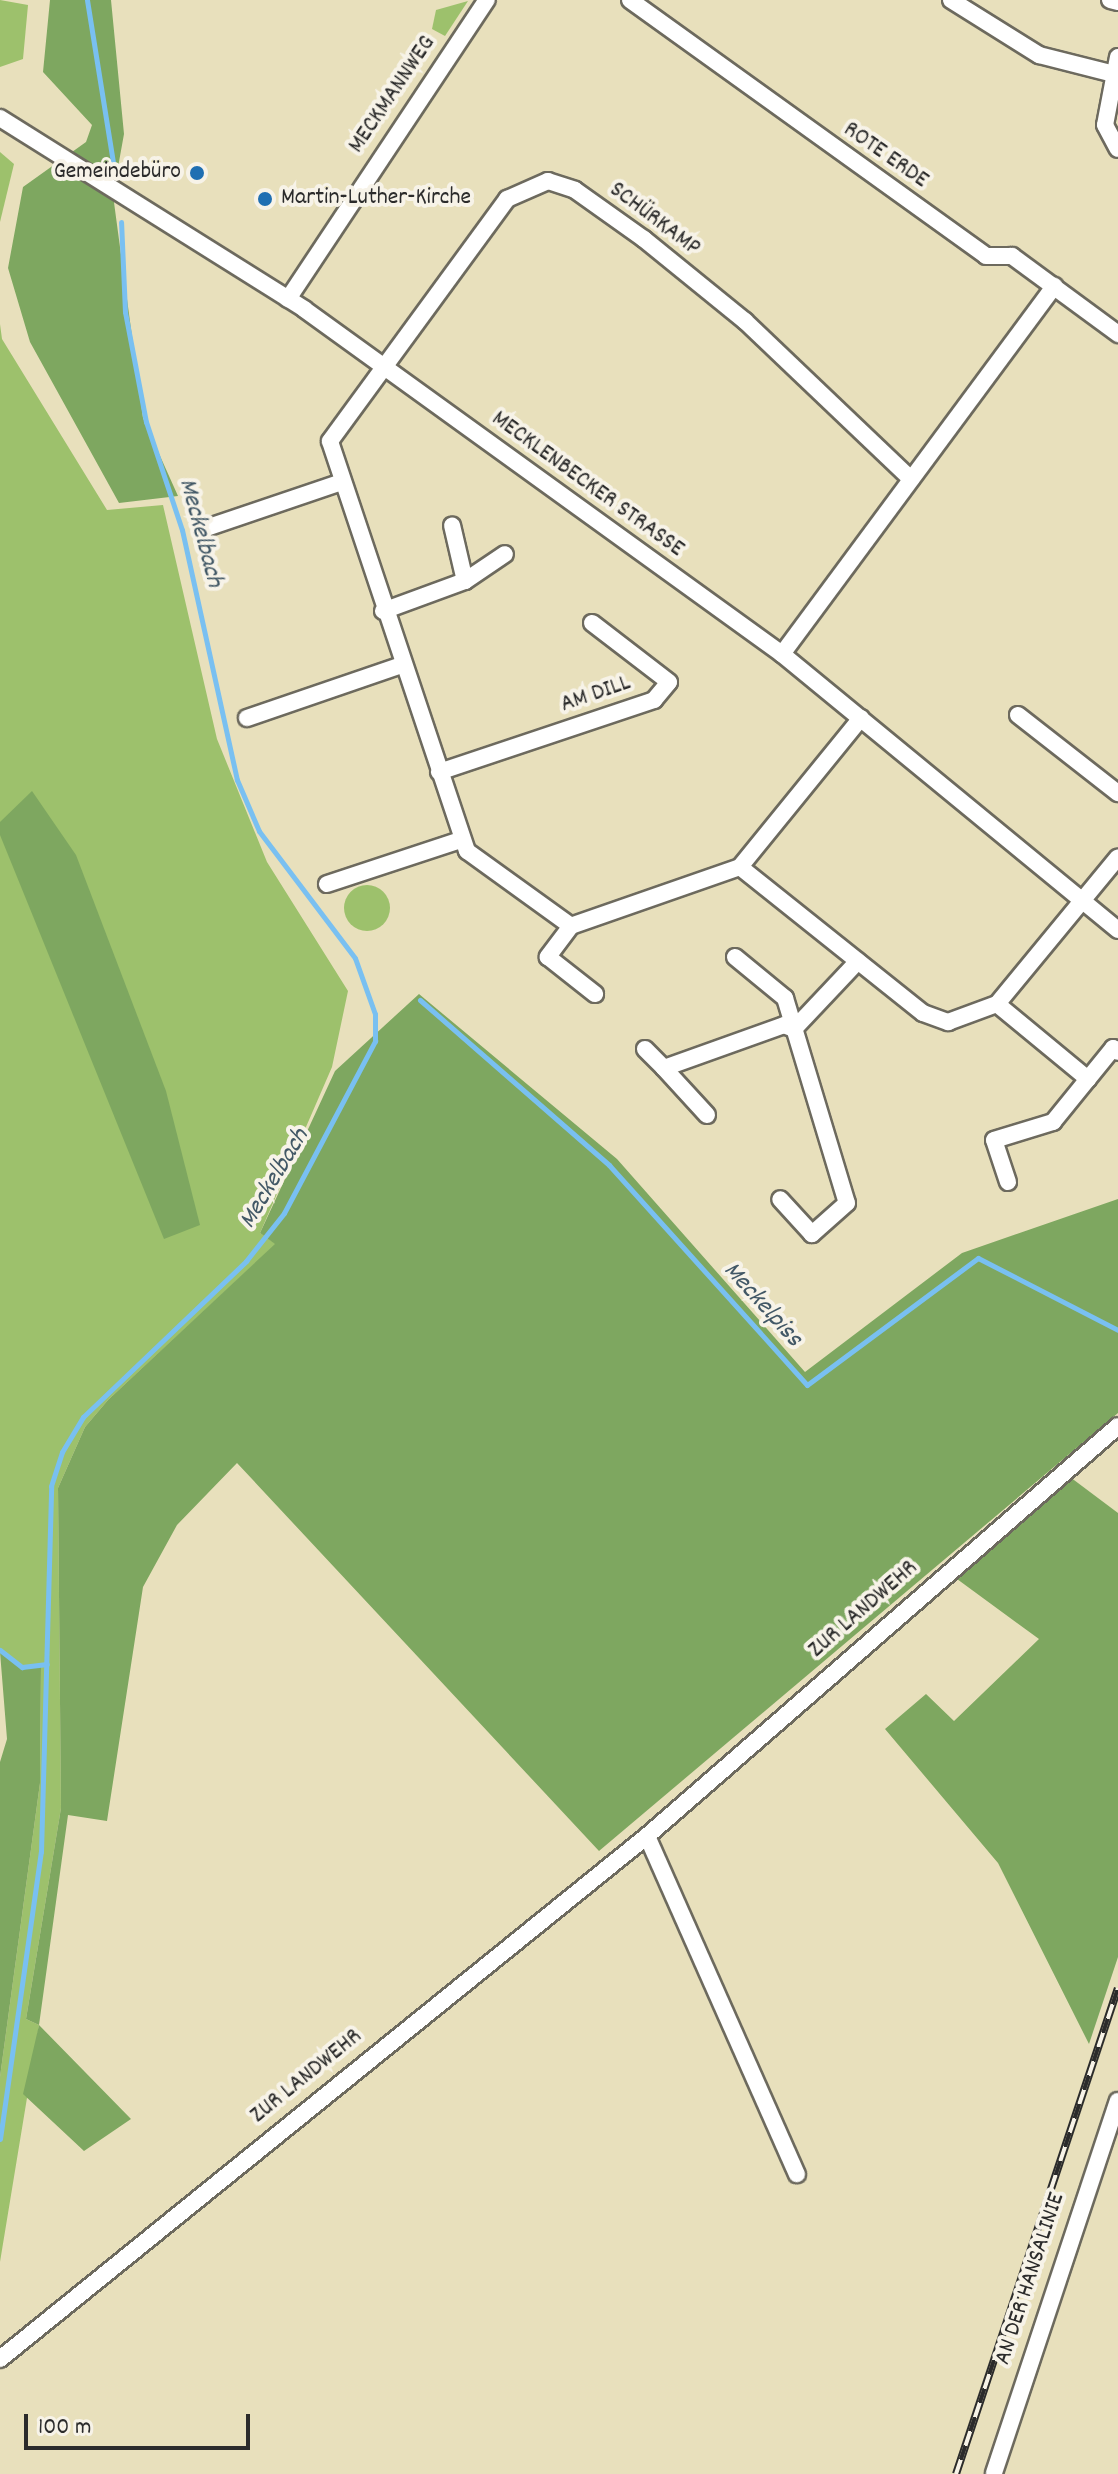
<!DOCTYPE html>
<html>
<head>
<meta charset="utf-8">
<style>
	body { margin:0 }
	#map { position:relative; width:1118px; height:2474px; overflow:hidden; background:#e8e0bc; font-family:Dekko,sans-serif }
	div>[style] { position:absolute }
	[style*='--x'] { left:calc(var(--x)*1px); top:calc(var(--y)*1px); width:calc(var(--w)*1px); rotate:calc(var(--a)*1deg) }
	.green>* { inset:0; background:#9dc16c }
	.round { border-radius:50% }
	.forest>* { inset:0; background:#7ea760 }
	.stream>* { height:5px; margin:-2.5px; padding:0 2.5px; transform-origin:2.5px; border-radius:2.5px; background:#79c0f1 }
	.roads { filter:drop-shadow(2px 0 #6d6a5e) drop-shadow(-2px 0 #6d6a5e) drop-shadow(0 2px #6d6a5e) drop-shadow(0 -2px #6d6a5e) }
	.street>* { height:16px; margin:-8px; padding:0 8px; transform-origin:8px; border-radius:8px; background:#fff }
	.rail>* { height:8px; margin-top:-4px; transform-origin:0; background:repeating-linear-gradient(90deg,#f7f3e8 0 15px,#2b2b2b 0 30px); box-sizing:border-box; border-block:2px solid #2b2b2b }
	.dots>* { width:22px; height:22px; translate:-50% -50%; box-sizing:border-box; border:4px solid #f7f3e8; border-radius:50% }
	span { translate:-50% -50%; white-space:nowrap; text-align:center; line-height:1.15; -webkit-text-stroke:8px #f7f3e8; paint-order:stroke }
	.street-label { font-size:24px; color:#2b2b2b }
	.poi-label { font-size:24px; color:#2b2b2b }
	.right { translate:-100% -50%; text-align:right }
	.left { translate:0 -50%; text-align:left }
	.water-label { font-size:26px; color:#425866; font-style:italic }
	.scale { position:absolute; left:24px; top:2414px; width:226px; height:36px; box-sizing:border-box; border:4px solid #2b2b2b; border-top:0; padding-left:10px; font-size:24px; line-height:28px; white-space:nowrap; color:#2b2b2b; -webkit-text-stroke:6px #f7f3e8; paint-order:stroke }
</style>
</head>
<body>
<div id="map">
	<div class="green">
		<div style="clip-path:polygon(0 0,28px 5px,23px 59px,0 67px)"></div>
		<div style="clip-path:polygon(468px 1px,445px 36px,432px 29px,436px 10px)"></div>
		<div style="clip-path:polygon(0 152px,14px 164px,0 222px)"></div>
		<div style="clip-path:polygon(0 324px,2px 339px,107px 510px,163px 505px,217px 739px,267px 862px,348px 991px,332px 1067px,260px 1233px,276px 1244px,108px 1400px,85px 1427px,58px 1488px,61px 1808px,26px 2019px,39px 2025px,0 2262px,0 2077px,40px 1783px,41px 1667px,21px 1668px,0 1652px)"></div>
		<div class="round" style="left:344px;top:885px;width:46px;height:46px"></div>
	</div>
	<div class="forest">
		<div style="clip-path:polygon(50px 0,111px 0,124px 134px,113px 195px,143px 418px,178px 496px,119px 503px,30px 342px,8px 268px,23px 187px,86px 142px,92px 125px,43px 72px)"></div>
		<div style="clip-path:polygon(32px 791px,76px 855px,166px 1091px,200px 1225px,164px 1239px,0 835px,0 822px)"></div>
		<div style="clip-path:polygon(419px 994px,617px 1159px,805px 1372px,962px 1253px,1118px 1199px,1118px 1413px,599px 1851px,237px 1463px,177px 1525px,143px 1587px,107px 1821px,68px 1815px,39px 2025px,131px 2119px,84px 2151px,23px 2094px,39px 2025px,26px 2019px,61px 1808px,58px 1488px,85px 1427px,108px 1400px,275px 1244px,260px 1233px,335px 1071px)"></div>
		<div style="clip-path:polygon(1070px 1477px,1118px 1513px,1118px 1957px,1089px 2044px,998px 1863px,885px 1729px,926px 1694px,954px 1721px,1039px 1639px,957px 1579px)"></div>
		<div style="clip-path:polygon(0 1652px,21px 1668px,41px 1667px,40px 1783px,0 2077px,0 1762px,7px 1739px)"></div>
	</div>
	<div class="stream">
		<div style="--x:87;--y:0;--w:171;--a:80.9"></div>
		<div style="--x:420;--y:1000;--w:251;--a:41.1"></div>
		<div style="--x:609;--y:1165;--w:296;--a:48"></div>
		<div style="--x:807;--y:1385;--w:213;--a:-36.6"></div>
		<div style="--x:978;--y:1258;--w:157;--a:27.2"></div>
		<div style="--x:0;--y:1650;--w:28;--a:38"></div>
		<div style="--x:22;--y:1667;--w:25;--a:-7"></div>
		<div style="--x:0;--y:2139;--w:290;--a:-81.9"></div>
		<div style="--x:41;--y:1852;--w:366;--a:-88.4"></div>
		<div style="--x:51;--y:1486;--w:36;--a:-72"></div>
		<div style="--x:62;--y:1452;--w:41;--a:-59"></div>
		<div style="--x:83;--y:1417;--w:226;--a:-43.7"></div>
		<div style="--x:246;--y:1261;--w:61;--a:-51.6"></div>
		<div style="--x:284;--y:1213;--w:195;--a:-62.1"></div>
		<div style="--x:375;--y:1041;--w:27;--a:-90"></div>
		<div style="--x:375;--y:1014;--w:59;--a:-109.7"></div>
		<div style="--x:355;--y:958;--w:159;--a:-127.1"></div>
		<div style="--x:259;--y:831;--w:56;--a:-113.3"></div>
		<div style="--x:237;--y:780;--w:256;--a:-102.4"></div>
		<div style="--x:182;--y:530;--w:114;--a:-108.4"></div>
		<div style="--x:146;--y:422;--w:112;--a:-100.8"></div>
		<div style="--x:125;--y:312;--w:90;--a:-92.5"></div>
	</div>
	<div class="roads">
		<div class="street">
			<div style="--x:630;--y:0;--w:438;--a:35.7"></div>
			<div style="--x:986;--y:256;--w:26;--a:0"></div>
			<div style="--x:1012;--y:256;--w:132;--a:36.3"></div>
			<div style="--x:951;--y:0;--w:104;--a:32"></div>
			<div style="--x:1039;--y:55;--w:81;--a:14.2"></div>
			<div style="--x:1110;--y:0;--w:8;--a:14"></div>
			<div style="--x:1118;--y:57;--w:69;--a:100.8"></div>
			<div style="--x:1105;--y:125;--w:27;--a:62"></div>
			<div style="--x:0;--y:118;--w:359;--a:32.1"></div>
			<div style="--x:304;--y:309;--w:589;--a:35.82"></div>
			<div style="--x:782;--y:654;--w:435;--a:39.4"></div>
			<div style="--x:288;--y:299;--w:359;--a:-56.4"></div>
			<div style="--x:203;--y:529;--w:144;--a:-18.7"></div>
			<div style="--x:465;--y:581;--w:48;--a:-34"></div>
			<div style="--x:383;--y:611;--w:87;--a:-20.1"></div>
			<div style="--x:465;--y:581;--w:57;--a:-103.1"></div>
			<div style="--x:782;--y:654;--w:458;--a:-53.5"></div>
			<div style="--x:1018;--y:715;--w:127;--a:38"></div>
			<div style="--x:247;--y:718;--w:164;--a:-18.9"></div>
			<div style="--x:861;--y:718;--w:192;--a:129.1"></div>
			<div style="--x:740;--y:867;--w:234;--a:38.6"></div>
			<div style="--x:923;--y:1013;--w:27;--a:20"></div>
			<div style="--x:948;--y:1022;--w:52;--a:-20.2"></div>
			<div style="--x:997;--y:1004;--w:190;--a:-50.5"></div>
			<div style="--x:439;--y:772;--w:227;--a:-18.5"></div>
			<div style="--x:654;--y:700;--w:23;--a:-50"></div>
			<div style="--x:669;--y:682;--w:97;--a:-142.5"></div>
			<div style="--x:740;--y:867;--w:179;--a:160.8"></div>
			<div style="--x:571;--y:926;--w:128;--a:-144.2"></div>
			<div style="--x:467;--y:851;--w:432;--a:-108.5"></div>
			<div style="--x:330;--y:441;--w:300;--a:-53.8"></div>
			<div style="--x:507;--y:199;--w:45;--a:-23.7"></div>
			<div style="--x:548;--y:181;--w:28;--a:18"></div>
			<div style="--x:575;--y:190;--w:85;--a:35.4"></div>
			<div style="--x:644;--y:239;--w:130;--a:39.1"></div>
			<div style="--x:745;--y:321;--w:229;--a:43.6"></div>
			<div style="--x:327;--y:884;--w:141;--a:-18.2"></div>
			<div style="--x:571;--y:926;--w:39;--a:127"></div>
			<div style="--x:548;--y:957;--w:60;--a:38.2"></div>
			<div style="--x:735;--y:957;--w:65;--a:39.4"></div>
			<div style="--x:785;--y:998;--w:214;--a:73.2"></div>
			<div style="--x:847;--y:1203;--w:47;--a:138.5"></div>
			<div style="--x:812;--y:1234;--w:47;--a:-132.4"></div>
			<div style="--x:997;--y:1004;--w:118;--a:39.5"></div>
			<div style="--x:1088;--y:1079;--w:40;--a:-51"></div>
			<div style="--x:1113;--y:1048;--w:6;--a:39"></div>
			<div style="--x:645;--y:1049;--w:27;--a:45"></div>
			<div style="--x:707;--y:1115;--w:64;--a:-132.5"></div>
			<div style="--x:664;--y:1068;--w:127;--a:-19.7"></div>
			<div style="--x:784;--y:1025;--w:11;--a:22"></div>
			<div style="--x:794;--y:1029;--w:93;--a:-46.7"></div>
			<div style="--x:1008;--y:1182;--w:44;--a:-108.4"></div>
			<div style="--x:994;--y:1140;--w:62;--a:-17"></div>
			<div style="--x:1053;--y:1122;--w:55;--a:-50.9"></div>
			<div style="--x:647;--y:1836;--w:370;--a:66.1"></div>
			<div style="--x:0;--y:2359;--w:832;--a:-38.95"></div>
			<div style="--x:647;--y:1836;--w:624;--a:-41.04"></div>
			<div style="--x:994;--y:2473;--w:392;--a:-71.6"></div>
		</div>
	</div>
	<div class="rail">
		<div style="--x:956;--y:2474;--w:512;--a:-71.57"></div>
	</div>
	<div class="dots">
		<div style="left:197px;top:173px;background:#1f6fb2"></div>
		<div style="left:265px;top:199px;background:#1f6fb2"></div>
	</div>
	<div class="street-label">
		<span style="left:393px;top:95px;rotate:-56deg">MECKMANNWEG</span>
		<span style="left:885px;top:156px;rotate:35deg">ROTE ERDE</span>
		<span style="left:654px;top:220px;rotate:37deg">SCHÜRKAMP</span>
		<span style="left:587px;top:485px;rotate:36deg">MECKLENBECKER STRASSE</span>
		<span style="left:596px;top:695px;rotate:-19deg">AM DILL</span>
		<span style="left:864px;top:1610px;rotate:-41deg">ZUR LANDWEHR</span>
		<span style="left:307px;top:2077px;rotate:-39deg">ZUR LANDWEHR</span>
		<span style="left:1031px;top:2279px;rotate:-72deg">AN DER HANSALINIE</span>
	</div>
	<div class="poi-label">
		<span class="right" style="left:181px;top:173px">Gemeindebüro</span>
		<span class="left" style="left:281px;top:199px">Martin-Luther-Kirche</span>
	</div>
	<div class="water-label">
		<span style="left:200px;top:533px;rotate:75deg">Meckelbach</span>
		<span style="left:275px;top:1179px;rotate:-59deg">Meckelbach</span>
		<span style="left:762px;top:1305px;rotate:48deg">Meckelpiss</span>
	</div>
	<div class="scale">100 m</div>
</div>
</body>
</html>
